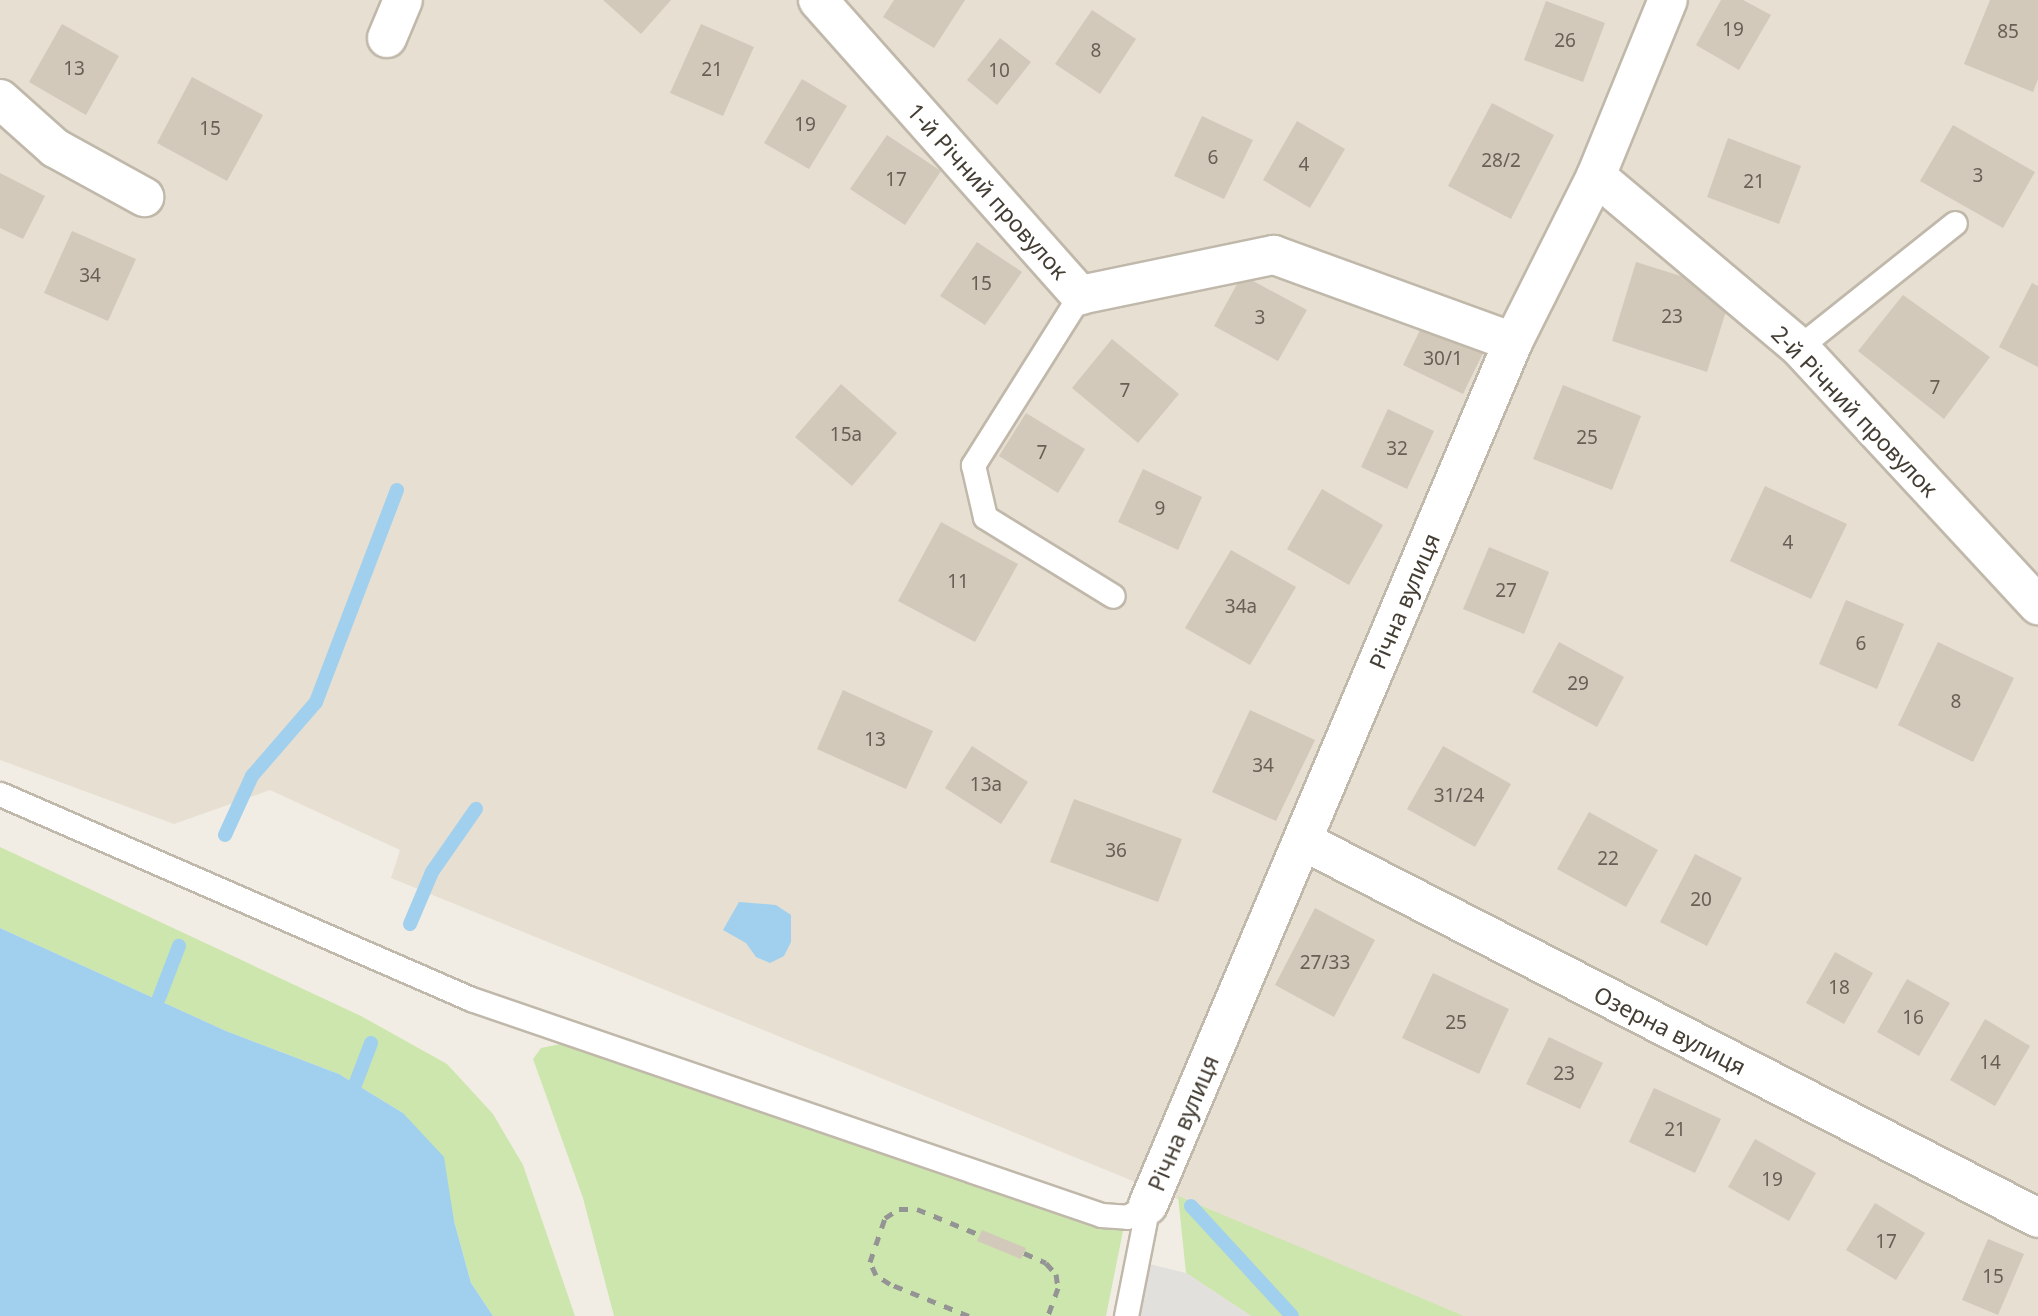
<!DOCTYPE html>
<html>
<head>
<meta charset="utf-8">
<style>
	body { margin:0 }
	#map { position:relative; width:2038px; height:1316px; overflow:hidden; background:#f2ede4; font-family:"Noto Sans",sans-serif }
	div>[style] { position:absolute }
	[style*='--x'] { left:calc(var(--x)*1px); top:calc(var(--y)*1px); width:calc(var(--w)*1px); rotate:calc(var(--a)*1deg) }
	.residential>* { inset:0; background:#e6dfd2 }
	.green>* { inset:0; background:#cde6ad }
	.parking>* { inset:0; background:#e2e0dc }
	.water>* { inset:0; background:#a0d0ee }
	.stream>* { height:14px; margin:-7px; padding:0 7px; transform-origin:7px; border-radius:7px; background:#a0d0ee }
	.building>* { inset:0; background:#d3c9ba }
	.roads { filter:drop-shadow(2px 0 #c0b8aa) drop-shadow(-2px 0 #c0b8aa) drop-shadow(0 2px #c0b8aa) drop-shadow(0 -2px #c0b8aa) }
	.service>* { height:23px; margin:-11.5px; padding:0 11.5px; transform-origin:11.5px; border-radius:11.5px; background:#fff }
	.minor>* { height:38px; margin:-19px; padding:0 19px; transform-origin:19px; border-radius:19px; background:#fff }
	.rail>* { height:5px; margin-top:-2.5px; transform-origin:0; background:repeating-linear-gradient(90deg,#949494 0 9px,transparent 0 18px) }
	span { translate:-50% -50%; white-space:nowrap; text-align:center; line-height:1.15; -webkit-text-stroke:6px #fff; paint-order:stroke }
	.number-label { font-size:19px; color:#686056 }
	.number-label span { -webkit-text-stroke-width:0 }
	.street-label { font-size:23px; color:#443d34 }
</style>
</head>
<body>
<div id="map">
	<div class="residential">
		<div style="clip-path:polygon(0 0,2038px 0,2038px 1316px,1464px 1316px,391px 878px,400px 850px,270px 790px,174px 824px,0 760px)"></div>
	</div>
	<div class="green">
		<div style="clip-path:polygon(0 847px,361px 1016px,447px 1064px,493px 1114px,523px 1165px,575px 1316px,493px 1316px,471px 1283px,454px 1221px,403px 1113px,339px 1074px,226px 1031px,0 928px)"></div>
		<div style="clip-path:polygon(570px 1042px,751px 1100px,1123px 1231px,1106px 1316px,614px 1316px,583px 1198px,533px 1059px,541px 1048px)"></div>
		<div style="clip-path:polygon(1178px 1196px,1464px 1316px,1251px 1316px,1186px 1273px)"></div>
	</div>
	<div class="parking">
		<div style="clip-path:polygon(1137px 1261px,1186px 1273px,1251px 1316px,1126px 1316px)"></div>
	</div>
	<div class="water">
		<div style="clip-path:polygon(739px 902px,776px 905px,791px 915px,791px 942px,784px 956px,770px 963px,756px 957px,746px 943px,723px 930px)"></div>
		<div style="clip-path:polygon(0 928px,226px 1031px,339px 1074px,403px 1113px,444px 1157px,454px 1221px,471px 1283px,493px 1316px,0 1316px)"></div>
	</div>
	<div class="stream">
		<div style="--x:225;--y:835;--w:65;--a:-65.4"></div>
		<div style="--x:252;--y:776;--w:98;--a:-49.1"></div>
		<div style="--x:316;--y:702;--w:227;--a:-69.1"></div>
		<div style="--x:410;--y:924;--w:56;--a:-67.1"></div>
		<div style="--x:432;--y:872;--w:77;--a:-55.1"></div>
		<div style="--x:159;--y:998;--w:56;--a:-69"></div>
		<div style="--x:355;--y:1085;--w:45;--a:-69.1"></div>
		<div style="--x:1191;--y:1206;--w:149;--a:47.4"></div>
	</div>
	<div class="building">
		<div style="clip-path:polygon(603px 0,671px 0,641px 34px)"></div>
		<div style="clip-path:polygon(894px 0,965px 0,934px 48px,883px 17px)"></div>
		<div style="clip-path:polygon(1721px 0,1743px 0,1771px 15px,1739px 70px,1696px 45px)"></div>
		<div style="clip-path:polygon(1990px 0,2038px 0,2038px 79px,2033px 92px,1964px 64px)"></div>
		<div style="clip-path:polygon(1546px 1px,1605px 23px,1583px 82px,1524px 60px)"></div>
		<div style="clip-path:polygon(1092px 10px,1136px 39px,1100px 94px,1055px 64px)"></div>
		<div style="clip-path:polygon(62px 24px,119px 56px,86px 115px,29px 82px)"></div>
		<div style="clip-path:polygon(701px 24px,754px 47px,723px 116px,670px 93px)"></div>
		<div style="clip-path:polygon(1000px 38px,1031px 62px,997px 105px,967px 80px)"></div>
		<div style="clip-path:polygon(192px 77px,263px 115px,227px 181px,157px 143px)"></div>
		<div style="clip-path:polygon(802px 79px,847px 106px,809px 169px,764px 143px)"></div>
		<div style="clip-path:polygon(1492px 103px,1554px 135px,1511px 219px,1448px 186px)"></div>
		<div style="clip-path:polygon(1202px 116px,1253px 140px,1224px 199px,1174px 176px)"></div>
		<div style="clip-path:polygon(1297px 121px,1345px 149px,1310px 208px,1263px 180px)"></div>
		<div style="clip-path:polygon(1953px 125px,2035px 172px,2003px 228px,1920px 181px)"></div>
		<div style="clip-path:polygon(887px 135px,941px 171px,905px 225px,850px 189px)"></div>
		<div style="clip-path:polygon(1728px 138px,1801px 166px,1779px 224px,1707px 197px)"></div>
		<div style="clip-path:polygon(0 173px,45px 196px,23px 239px,0 228px)"></div>
		<div style="clip-path:polygon(72px 231px,136px 259px,108px 321px,44px 293px)"></div>
		<div style="clip-path:polygon(977px 242px,1022px 272px,985px 325px,940px 296px)"></div>
		<div style="clip-path:polygon(1636px 262px,1732px 292px,1707px 372px,1612px 341px)"></div>
		<div style="clip-path:polygon(1242px 275px,1307px 310px,1278px 361px,1214px 326px)"></div>
		<div style="clip-path:polygon(2032px 283px,2038px 286px,2038px 367px,1999px 347px)"></div>
		<div style="clip-path:polygon(1903px 295px,1990px 357px,1944px 419px,1858px 351px)"></div>
		<div style="clip-path:polygon(1423px 324px,1483px 353px,1463px 394px,1403px 365px)"></div>
		<div style="clip-path:polygon(1112px 339px,1179px 394px,1138px 443px,1072px 388px)"></div>
		<div style="clip-path:polygon(841px 384px,897px 433px,852px 486px,795px 437px)"></div>
		<div style="clip-path:polygon(1563px 385px,1641px 416px,1612px 490px,1533px 459px)"></div>
		<div style="clip-path:polygon(1388px 409px,1434px 431px,1407px 489px,1361px 467px)"></div>
		<div style="clip-path:polygon(1026px 413px,1085px 449px,1058px 493px,999px 456px)"></div>
		<div style="clip-path:polygon(1143px 469px,1202px 497px,1178px 550px,1118px 522px)"></div>
		<div style="clip-path:polygon(1765px 486px,1847px 524px,1811px 599px,1730px 561px)"></div>
		<div style="clip-path:polygon(1322px 489px,1383px 525px,1349px 585px,1287px 549px)"></div>
		<div style="clip-path:polygon(941px 522px,1018px 564px,975px 642px,898px 601px)"></div>
		<div style="clip-path:polygon(1489px 547px,1549px 572px,1524px 634px,1463px 609px)"></div>
		<div style="clip-path:polygon(1231px 550px,1296px 587px,1250px 665px,1185px 628px)"></div>
		<div style="clip-path:polygon(1846px 600px,1904px 624px,1877px 689px,1819px 664px)"></div>
		<div style="clip-path:polygon(1559px 642px,1624px 677px,1597px 727px,1532px 692px)"></div>
		<div style="clip-path:polygon(1938px 642px,2014px 678px,1973px 762px,1898px 725px)"></div>
		<div style="clip-path:polygon(843px 690px,933px 731px,906px 789px,817px 749px)"></div>
		<div style="clip-path:polygon(1250px 710px,1315px 740px,1276px 821px,1212px 792px)"></div>
		<div style="clip-path:polygon(972px 746px,1028px 782px,1001px 824px,945px 788px)"></div>
		<div style="clip-path:polygon(1443px 746px,1511px 784px,1475px 847px,1407px 809px)"></div>
		<div style="clip-path:polygon(1074px 799px,1182px 839px,1158px 902px,1050px 862px)"></div>
		<div style="clip-path:polygon(1589px 812px,1658px 850px,1626px 907px,1557px 869px)"></div>
		<div style="clip-path:polygon(1695px 854px,1742px 878px,1707px 946px,1660px 922px)"></div>
		<div style="clip-path:polygon(1315px 908px,1375px 940px,1334px 1017px,1275px 985px)"></div>
		<div style="clip-path:polygon(1835px 952px,1873px 973px,1844px 1024px,1806px 1003px)"></div>
		<div style="clip-path:polygon(1433px 973px,1509px 1009px,1479px 1074px,1402px 1038px)"></div>
		<div style="clip-path:polygon(1907px 979px,1950px 1003px,1919px 1056px,1877px 1032px)"></div>
		<div style="clip-path:polygon(1985px 1019px,2030px 1046px,1995px 1106px,1950px 1080px)"></div>
		<div style="clip-path:polygon(1549px 1037px,1603px 1063px,1580px 1109px,1526px 1084px)"></div>
		<div style="clip-path:polygon(1654px 1088px,1721px 1119px,1695px 1173px,1629px 1142px)"></div>
		<div style="clip-path:polygon(1755px 1139px,1816px 1173px,1789px 1221px,1728px 1187px)"></div>
		<div style="clip-path:polygon(1875px 1203px,1925px 1233px,1896px 1280px,1846px 1250px)"></div>
		<div style="clip-path:polygon(982px 1230px,1026px 1248px,1021px 1259px,977px 1241px)"></div>
		<div style="clip-path:polygon(1988px 1239px,2024px 1254px,1998px 1315px,1962px 1300px)"></div>
	</div>
	<div class="roads">
		<div class="service">
			<div style="--x:1080;--y:295;--w:201;--a:122.2"></div>
			<div style="--x:973;--y:465;--w:53;--a:77"></div>
			<div style="--x:985;--y:517;--w:150;--a:31.7"></div>
			<div style="--x:1799;--y:347;--w:199;--a:-38.5"></div>
			<div style="--x:0;--y:794;--w:514;--a:23.52"></div>
			<div style="--x:471;--y:999;--w:666;--a:18.92"></div>
			<div style="--x:1101;--y:1215;--w:26;--a:4"></div>
			<div style="--x:1127;--y:1217;--w:24;--a:-30"></div>
			<div style="--x:1126;--y:1316;--w:113;--a:-78.8"></div>
		</div>
		<div class="minor">
			<div style="--x:818;--y:0;--w:395;--a:48.4"></div>
			<div style="--x:1080;--y:295;--w:198;--a:-11.7"></div>
			<div style="--x:1274;--y:255;--w:254;--a:20"></div>
			<div style="--x:387;--y:38;--w:41;--a:-67.2"></div>
			<div style="--x:0;--y:99;--w:74;--a:41.7"></div>
			<div style="--x:55;--y:148;--w:102;--a:28.8"></div>
			<div style="--x:1596;--y:176;--w:265;--a:40.1"></div>
			<div style="--x:1799;--y:347;--w:352;--a:47.2"></div>
			<div style="--x:1303;--y:841;--w:826;--a:27.15"></div>
			<div style="--x:1148;--y:1205;--w:937;--a:-67.07"></div>
			<div style="--x:1513;--y:342;--w:186;--a:-63.4"></div>
			<div style="--x:1596;--y:176;--w:190;--a:-67.8"></div>
		</div>
	</div>
	<div class="rail">
		<div style="--x:1024;--y:1253;--w:24;--a:24"></div>
		<div style="--x:1046;--y:1263;--w:15;--a:48"></div>
		<div style="--x:1056;--y:1274;--w:14;--a:82"></div>
		<div style="--x:1058;--y:1288;--w:30;--a:110"></div>
		<div style="--x:969;--y:1316;--w:85;--a:-157.9"></div>
		<div style="--x:890;--y:1284;--w:17;--a:-147"></div>
		<div style="--x:876;--y:1275;--w:14;--a:-115"></div>
		<div style="--x:870;--y:1262;--w:46;--a:-71.2"></div>
		<div style="--x:885;--y:1218;--w:17;--a:-33"></div>
		<div style="--x:899;--y:1209;--w:18;--a:0"></div>
		<div style="--x:917;--y:1209;--w:68;--a:22.4"></div>
	</div>
	<div class="number-label">
		<span style="left:1733px;top:30px">19</span>
		<span style="left:2008px;top:32px">85</span>
		<span style="left:1565px;top:41px">26</span>
		<span style="left:1096px;top:51px">8</span>
		<span style="left:74px;top:69px">13</span>
		<span style="left:712px;top:70px">21</span>
		<span style="left:999px;top:71px">10</span>
		<span style="left:805px;top:125px">19</span>
		<span style="left:210px;top:129px">15</span>
		<span style="left:1213px;top:158px">6</span>
		<span style="left:1501px;top:161px">28/2</span>
		<span style="left:1304px;top:165px">4</span>
		<span style="left:1978px;top:176px">3</span>
		<span style="left:896px;top:180px">17</span>
		<span style="left:1754px;top:182px">21</span>
		<span style="left:90px;top:276px">34</span>
		<span style="left:981px;top:284px">15</span>
		<span style="left:1672px;top:317px">23</span>
		<span style="left:1260px;top:318px">3</span>
		<span style="left:1443px;top:359px">30/1</span>
		<span style="left:1935px;top:388px">7</span>
		<span style="left:1125px;top:391px">7</span>
		<span style="left:846px;top:435px">15а</span>
		<span style="left:1587px;top:438px">25</span>
		<span style="left:1397px;top:449px">32</span>
		<span style="left:1042px;top:453px">7</span>
		<span style="left:1160px;top:509px">9</span>
		<span style="left:1788px;top:543px">4</span>
		<span style="left:958px;top:582px">11</span>
		<span style="left:1506px;top:591px">27</span>
		<span style="left:1241px;top:607px">34а</span>
		<span style="left:1861px;top:644px">6</span>
		<span style="left:1578px;top:684px">29</span>
		<span style="left:1956px;top:702px">8</span>
		<span style="left:875px;top:740px">13</span>
		<span style="left:1263px;top:766px">34</span>
		<span style="left:986px;top:785px">13а</span>
		<span style="left:1459px;top:796px">31/24</span>
		<span style="left:1116px;top:851px">36</span>
		<span style="left:1608px;top:859px">22</span>
		<span style="left:1701px;top:900px">20</span>
		<span style="left:1325px;top:963px">27/33</span>
		<span style="left:1839px;top:988px">18</span>
		<span style="left:1913px;top:1018px">16</span>
		<span style="left:1456px;top:1023px">25</span>
		<span style="left:1990px;top:1063px">14</span>
		<span style="left:1564px;top:1074px">23</span>
		<span style="left:1675px;top:1130px">21</span>
		<span style="left:1772px;top:1180px">19</span>
		<span style="left:1886px;top:1242px">17</span>
		<span style="left:1993px;top:1277px">15</span>
	</div>
	<div class="street-label">
		<span style="left:988px;top:191px;rotate:48deg">1-й Річний провулок</span>
		<span style="left:1855px;top:411px;rotate:46deg">2-й Річний провулок</span>
		<span style="left:1404px;top:601px;rotate:-67deg">Річна вулиця</span>
		<span style="left:1670px;top:1030px;rotate:27deg">Озерна вулиця</span>
		<span style="left:1183px;top:1123px;rotate:-67deg">Річна вулиця</span>
	</div>
</div>
</body>
</html>
